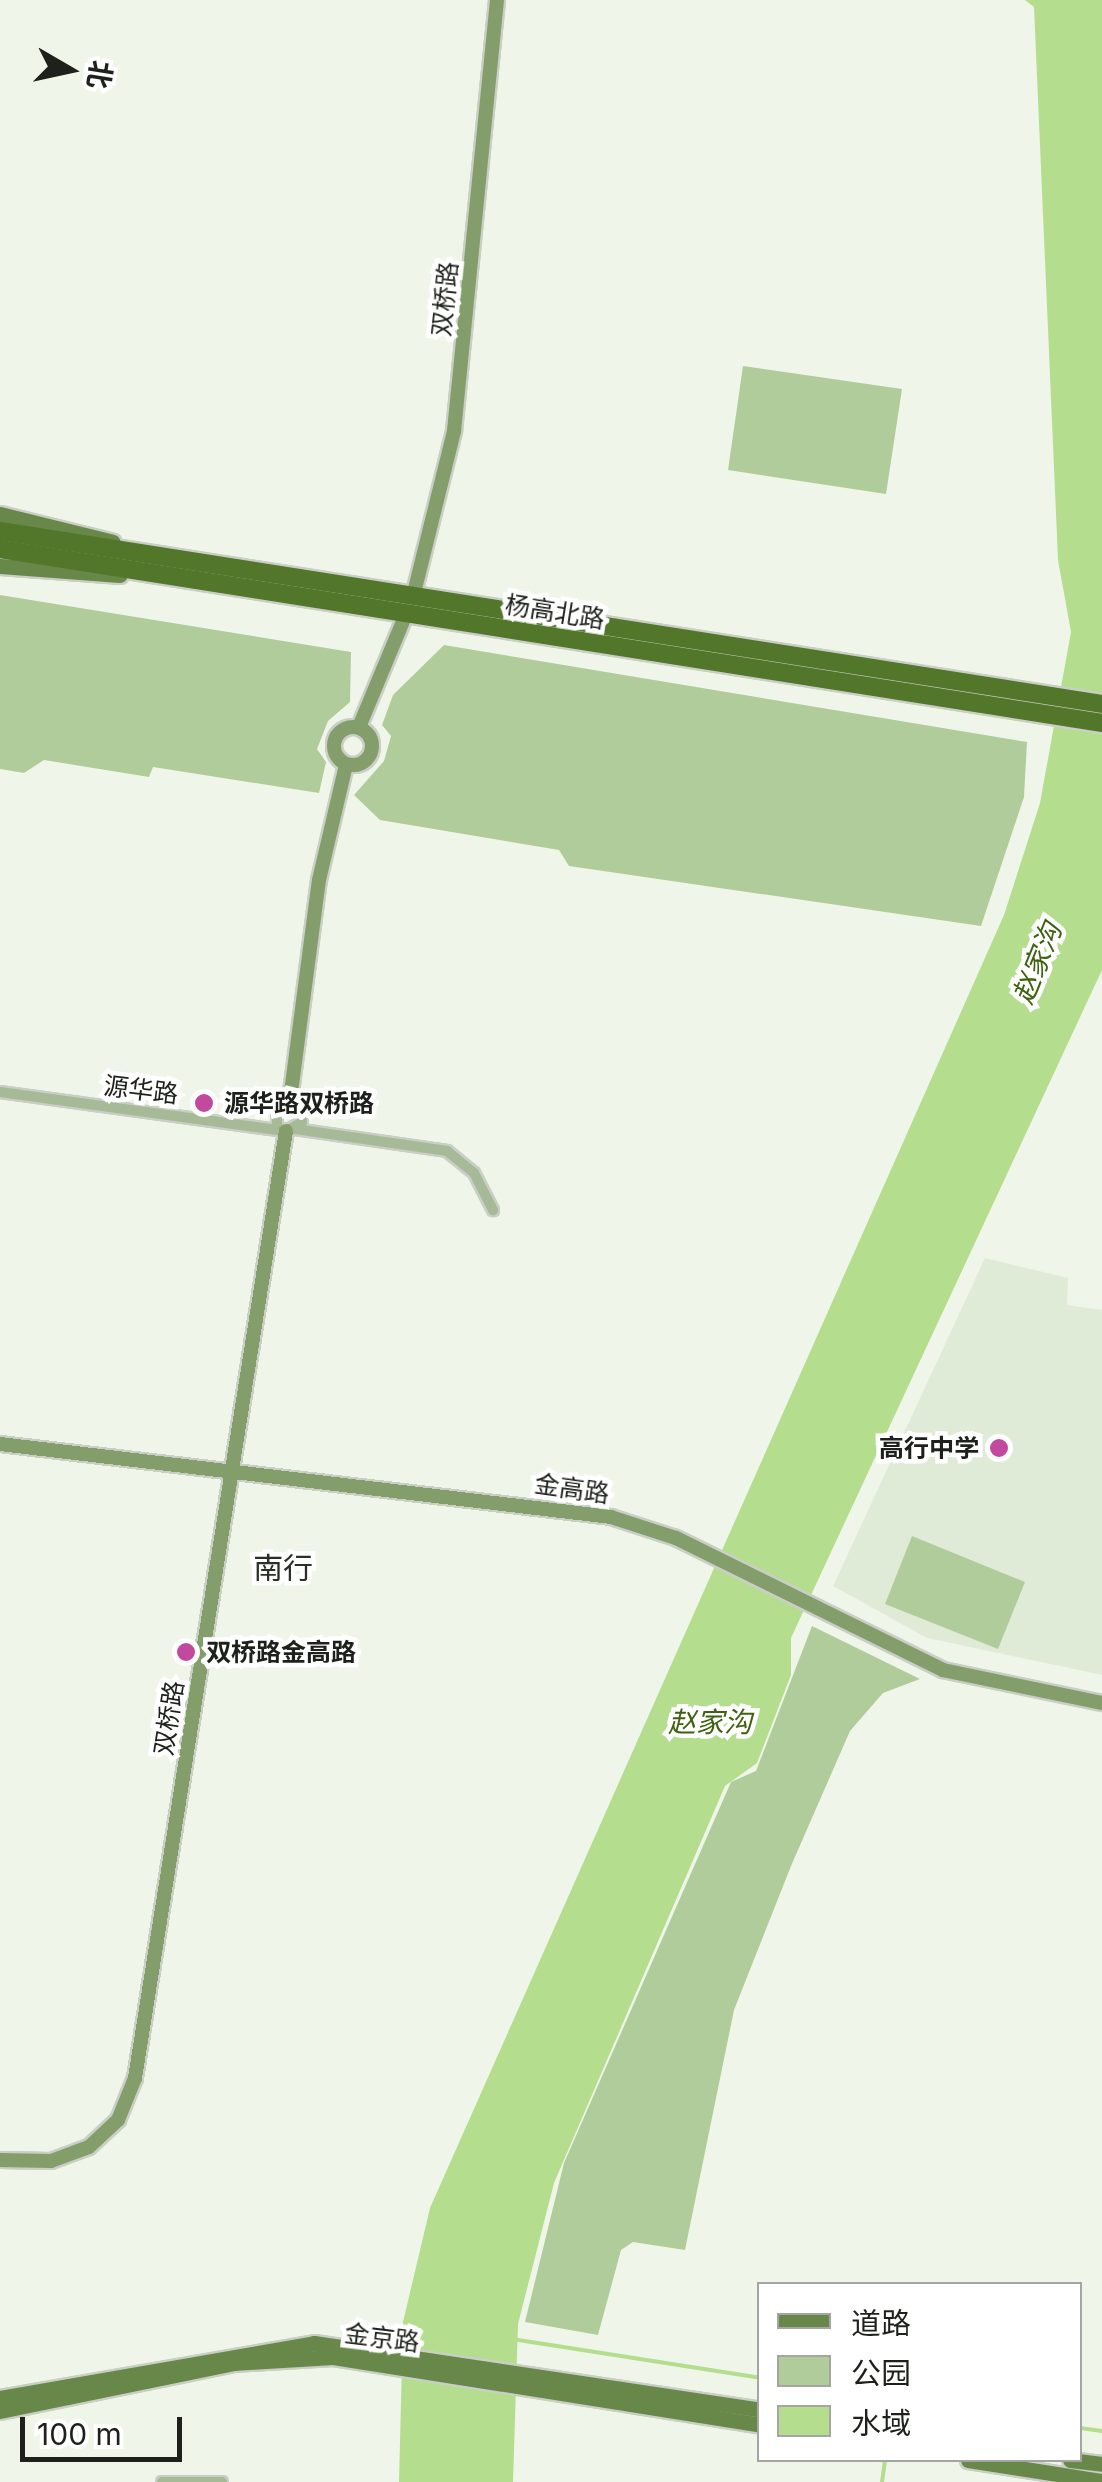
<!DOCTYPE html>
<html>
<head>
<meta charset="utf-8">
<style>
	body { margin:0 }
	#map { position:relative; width:1102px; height:2482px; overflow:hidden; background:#eff6e9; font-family:Inter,"Noto Sans SC",sans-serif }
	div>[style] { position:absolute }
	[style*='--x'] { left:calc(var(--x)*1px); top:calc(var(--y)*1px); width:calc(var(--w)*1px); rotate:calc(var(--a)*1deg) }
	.built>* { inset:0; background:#e0ebd7 }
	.green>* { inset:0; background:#b1cc9b }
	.water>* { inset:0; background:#b4dd8e }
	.stream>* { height:4px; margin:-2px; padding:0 2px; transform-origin:2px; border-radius:2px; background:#b4dd8e }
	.roads { filter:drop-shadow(2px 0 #c9cfc4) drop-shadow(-2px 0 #c9cfc4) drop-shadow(0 2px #c9cfc4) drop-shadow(0 -2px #c9cfc4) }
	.street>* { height:10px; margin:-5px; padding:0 5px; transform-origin:5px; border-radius:5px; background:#a7ba98 }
	.secondary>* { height:14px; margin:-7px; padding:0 7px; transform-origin:7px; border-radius:7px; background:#839d6b }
	.secondary>.ring { margin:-7px; padding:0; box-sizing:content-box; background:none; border:14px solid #839d6b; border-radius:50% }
	.primary>* { height:15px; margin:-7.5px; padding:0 7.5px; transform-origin:7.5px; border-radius:7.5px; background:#68884a }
	.highway>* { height:18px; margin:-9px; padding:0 9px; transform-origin:9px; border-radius:9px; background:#52762a }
	.dots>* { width:28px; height:28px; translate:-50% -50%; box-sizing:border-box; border:5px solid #fff; border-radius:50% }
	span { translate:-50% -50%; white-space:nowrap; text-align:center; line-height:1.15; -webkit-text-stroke:9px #fff; paint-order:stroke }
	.street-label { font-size:25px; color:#1d201b }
	.poi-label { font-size:25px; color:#1d201b; font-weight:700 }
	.left { translate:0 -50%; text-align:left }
	.right { translate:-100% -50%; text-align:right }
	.water-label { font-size:28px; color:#3f6210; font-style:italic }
	.quarter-label { font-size:30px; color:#2a3026 }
	.legend { position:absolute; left:757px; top:2282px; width:325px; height:180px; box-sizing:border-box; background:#fff; border:2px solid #a5a6a4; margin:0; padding:12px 18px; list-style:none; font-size:30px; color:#1d201b }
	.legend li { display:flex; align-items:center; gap:20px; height:50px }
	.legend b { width:50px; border:2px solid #a5a6a4 }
	.north { position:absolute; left:20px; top:20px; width:100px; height:100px; -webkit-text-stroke:8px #fff; paint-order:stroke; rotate:99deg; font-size:28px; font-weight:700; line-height:40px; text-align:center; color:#1d201b }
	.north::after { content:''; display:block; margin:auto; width:35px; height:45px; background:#1d201b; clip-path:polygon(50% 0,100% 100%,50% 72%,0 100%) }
	.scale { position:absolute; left:20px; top:2417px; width:162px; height:45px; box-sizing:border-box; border:5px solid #1d201b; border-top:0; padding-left:12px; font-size:30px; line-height:35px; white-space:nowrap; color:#1d201b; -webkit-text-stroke:8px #fff; paint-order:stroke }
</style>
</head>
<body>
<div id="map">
	<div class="built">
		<div style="clip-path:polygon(985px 1258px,1068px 1278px,1067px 1305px,1102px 1310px,1102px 1675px,927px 1638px,833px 1586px)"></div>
	</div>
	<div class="green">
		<div style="clip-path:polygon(743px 366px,902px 389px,886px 494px,728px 470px)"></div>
		<div style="clip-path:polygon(0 595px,351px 652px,350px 702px,328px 721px,317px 749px,326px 762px,319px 793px,153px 767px,149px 777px,44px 760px,24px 773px,0 769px)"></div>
		<div style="clip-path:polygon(444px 645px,1027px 742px,1024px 797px,981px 926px,569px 866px,559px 850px,380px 820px,354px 795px,384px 761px,391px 736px,382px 725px,393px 695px)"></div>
		<div style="clip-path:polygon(912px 1536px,1025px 1582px,998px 1649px,885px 1604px)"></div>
		<div style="clip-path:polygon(812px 1626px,920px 1679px,883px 1693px,850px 1731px,791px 1866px,734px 2010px,685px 2250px,633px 2242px,621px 2250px,598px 2335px,525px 2322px,564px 2163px,731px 1782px,756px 1771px)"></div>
	</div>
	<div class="water">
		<div style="clip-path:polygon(1025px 0,1102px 0,1102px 970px,791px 1638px,791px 1675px,757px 1763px,725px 1786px,554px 2183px,518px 2324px,513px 2482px,399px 2482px,403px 2322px,430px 2208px,1004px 915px,1040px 803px,1071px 632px,1058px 560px,1034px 7px)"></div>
	</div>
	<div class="stream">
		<div style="--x:512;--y:2339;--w:251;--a:8.9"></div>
		<div style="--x:1080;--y:2428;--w:22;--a:8"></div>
		<div style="--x:882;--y:2482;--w:22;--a:-82"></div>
	</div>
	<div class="roads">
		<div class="street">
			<div style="--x:0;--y:1092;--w:289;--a:7.8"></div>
			<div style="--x:286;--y:1131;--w:18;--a:-29"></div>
			<div style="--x:302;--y:1122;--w:18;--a:-99"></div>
			<div style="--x:299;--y:1104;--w:22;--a:180"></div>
			<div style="--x:277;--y:1104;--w:23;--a:90"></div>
			<div style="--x:295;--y:1129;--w:154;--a:8.2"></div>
			<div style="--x:447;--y:1151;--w:35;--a:39"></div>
			<div style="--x:474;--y:1173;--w:42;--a:62.8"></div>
			<div style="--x:162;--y:2482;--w:60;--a:0"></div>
		</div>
		<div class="secondary">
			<div style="--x:413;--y:597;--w:171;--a:-76.1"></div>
			<div style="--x:454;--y:431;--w:433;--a:-84.3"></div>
			<div class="ring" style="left:334px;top:727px;width:24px;height:24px"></div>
			<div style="--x:359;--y:727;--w:122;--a:-67.4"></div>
			<div style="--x:290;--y:1100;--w:222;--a:-82.5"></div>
			<div style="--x:319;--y:880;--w:118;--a:-76.8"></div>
			<div style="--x:0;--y:1444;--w:615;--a:6.81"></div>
			<div style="--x:611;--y:1517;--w:68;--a:17.9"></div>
			<div style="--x:676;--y:1538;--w:298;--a:26.3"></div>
			<div style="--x:943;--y:1670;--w:162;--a:11.7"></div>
			<div style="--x:0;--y:2160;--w:51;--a:1.1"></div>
			<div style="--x:51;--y:2161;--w:40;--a:-20.2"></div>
			<div style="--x:89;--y:2147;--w:40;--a:-43"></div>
			<div style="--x:118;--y:2120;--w:45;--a:-68"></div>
			<div style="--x:135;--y:2078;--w:959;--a:-80.94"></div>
		</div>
		<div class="primary">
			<div style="--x:0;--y:514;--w:116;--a:13.9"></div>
			<div style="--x:0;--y:566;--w:120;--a:4.3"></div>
			<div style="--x:0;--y:2398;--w:319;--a:-9.9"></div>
			<div style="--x:314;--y:2343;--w:451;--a:8.5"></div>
			<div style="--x:0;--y:2411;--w:238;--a:-11.6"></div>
			<div style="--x:233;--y:2363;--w:100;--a:-3.4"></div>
			<div style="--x:333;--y:2357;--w:432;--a:9"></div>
			<div style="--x:968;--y:2460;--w:136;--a:8.9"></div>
			<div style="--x:1070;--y:2460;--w:32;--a:7"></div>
		</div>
		<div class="highway">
			<div style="--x:0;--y:531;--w:1115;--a:8.92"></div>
			<div style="--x:0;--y:549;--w:1116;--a:8.97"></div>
		</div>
	</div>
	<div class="dots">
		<div style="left:204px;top:1103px;background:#c1499e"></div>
		<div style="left:999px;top:1448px;background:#c1499e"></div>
		<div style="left:186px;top:1652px;background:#c1499e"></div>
	</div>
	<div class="street-label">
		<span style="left:445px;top:299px;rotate:-84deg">双桥路</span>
		<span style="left:555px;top:612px;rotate:9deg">杨高北路</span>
		<span style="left:141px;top:1090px;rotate:7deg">源华路</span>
		<span style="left:572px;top:1489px;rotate:8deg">金高路</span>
		<span style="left:169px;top:1718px;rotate:-81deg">双桥路</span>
		<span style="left:382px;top:2338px;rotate:7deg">金京路</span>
	</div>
	<div class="poi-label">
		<span class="left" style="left:224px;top:1103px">源华路双桥路</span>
		<span class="right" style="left:979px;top:1448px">高行中学</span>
		<span class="left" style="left:206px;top:1652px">双桥路金高路</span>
	</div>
	<div class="water-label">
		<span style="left:1037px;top:963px;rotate:-68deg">赵家沟</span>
		<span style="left:710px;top:1722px">赵家沟</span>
	</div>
	<div class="quarter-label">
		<span style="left:283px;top:1568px">南行</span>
	</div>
	<ul class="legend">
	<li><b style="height:12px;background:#68884a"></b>道路</li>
	<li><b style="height:28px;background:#b1cc9b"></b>公园</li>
	<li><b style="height:28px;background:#b4dd8e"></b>水域</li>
	</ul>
	<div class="north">北</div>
	<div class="scale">100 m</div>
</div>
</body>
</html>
